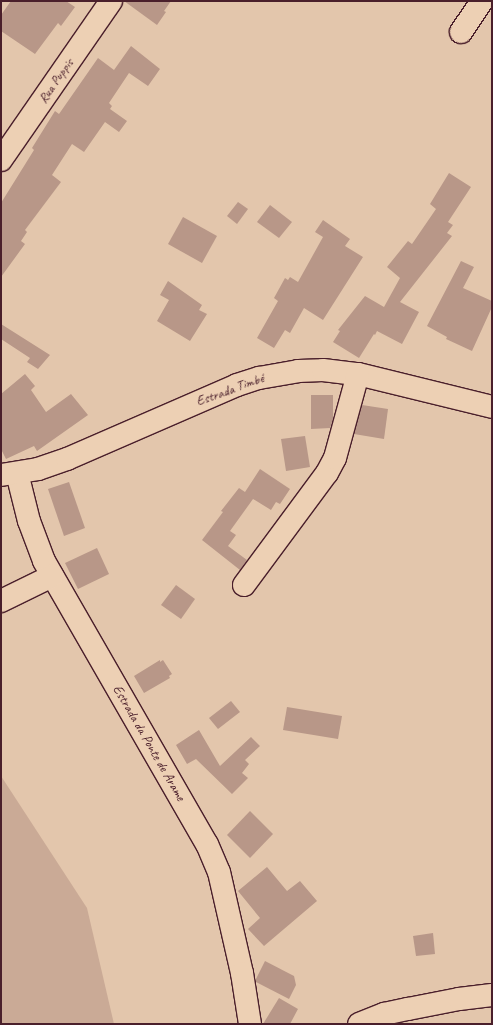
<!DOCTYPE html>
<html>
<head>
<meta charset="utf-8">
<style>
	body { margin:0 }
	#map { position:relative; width:493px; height:1025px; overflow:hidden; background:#e3c6ac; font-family:Caveat,sans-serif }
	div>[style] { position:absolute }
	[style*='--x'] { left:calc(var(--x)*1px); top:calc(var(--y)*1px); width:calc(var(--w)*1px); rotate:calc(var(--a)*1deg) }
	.green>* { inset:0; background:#caaa96 }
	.building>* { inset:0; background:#b89788 }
	.roads { filter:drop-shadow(1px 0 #4a1f2b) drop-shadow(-1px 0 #4a1f2b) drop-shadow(0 1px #4a1f2b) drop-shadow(0 -1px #4a1f2b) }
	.minor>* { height:22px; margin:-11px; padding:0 11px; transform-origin:11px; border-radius:11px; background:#edd0b4 }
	span { translate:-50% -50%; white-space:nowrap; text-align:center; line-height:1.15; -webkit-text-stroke:3px #edd0b4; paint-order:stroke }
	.street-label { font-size:14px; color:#4a1f2b }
	.frame { position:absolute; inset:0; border:2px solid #4a1f2b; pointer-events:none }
</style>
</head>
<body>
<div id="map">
	<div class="green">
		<div style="clip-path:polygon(1px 776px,87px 908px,114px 1024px,1px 1024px)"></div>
	</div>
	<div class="building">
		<div style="clip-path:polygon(11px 1px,66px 1px,75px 7px,61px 26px,58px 23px,35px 54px,1px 31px,1px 15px)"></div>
		<div style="clip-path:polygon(124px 1px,171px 1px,164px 11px,166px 12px,157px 25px)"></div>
		<div style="clip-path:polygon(131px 46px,160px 69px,148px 86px,129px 73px,109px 103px,112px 106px,110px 109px,127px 121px,119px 132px,105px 122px,84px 152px,72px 144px,52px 175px,61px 182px,25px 230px,27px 232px,21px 241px,25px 244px,1px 277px,1px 203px,34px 150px,32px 148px,55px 111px,59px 114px,98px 58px,114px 70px)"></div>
		<div style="clip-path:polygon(449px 173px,471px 187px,448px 222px,453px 225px,447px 233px,452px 236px,400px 302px,419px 312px,402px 344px,377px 331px,375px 335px,374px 334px,359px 358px,333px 342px,340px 331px,338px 330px,365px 296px,384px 307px,400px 278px,387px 267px,408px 241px,412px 244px,436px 209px,430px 204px)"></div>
		<div style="clip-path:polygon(238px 202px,248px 209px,237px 224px,227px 216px)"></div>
		<div style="clip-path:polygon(270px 205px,292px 222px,279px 238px,257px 222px)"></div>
		<div style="clip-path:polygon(183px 217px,217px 236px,202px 263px,168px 244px)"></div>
		<div style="clip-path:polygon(323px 220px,350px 239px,345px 246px,363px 257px,323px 320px,304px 308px,290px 333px,285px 330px,274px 348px,257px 338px,278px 301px,274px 298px,285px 278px,288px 280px,290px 277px,298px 282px,323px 237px,315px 232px)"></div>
		<div style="clip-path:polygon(461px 261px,474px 267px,463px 288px,492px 301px,492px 307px,472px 351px,446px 339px,447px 337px,427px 326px)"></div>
		<div style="clip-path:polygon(168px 281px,202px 305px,199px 310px,207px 314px,190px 341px,157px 321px,169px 300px,160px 295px)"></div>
		<div style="clip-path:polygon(1px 324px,50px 355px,38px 369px,27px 362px,30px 358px,1px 339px)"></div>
		<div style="clip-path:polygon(25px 374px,35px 386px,31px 390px,46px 412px,71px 394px,88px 415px,37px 451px,34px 446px,6px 459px,1px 449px,1px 394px)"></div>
		<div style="clip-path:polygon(311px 395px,333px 395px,333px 419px,330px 428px,311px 429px)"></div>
		<div style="clip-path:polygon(362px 405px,388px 409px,384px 439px,354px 434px)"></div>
		<div style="clip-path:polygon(305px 436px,310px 467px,286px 471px,281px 439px)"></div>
		<div style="clip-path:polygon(260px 469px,290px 489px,280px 504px,276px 502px,271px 510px,253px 499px,230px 531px,236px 535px,228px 546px,247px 560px,240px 570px,202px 540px,223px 512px,221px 511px,239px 488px,245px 492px)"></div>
		<div style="clip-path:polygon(69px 482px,85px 528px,64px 536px,48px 489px)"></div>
		<div style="clip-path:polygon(97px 548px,109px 574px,78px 589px,65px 563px)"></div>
		<div style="clip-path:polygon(176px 585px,195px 599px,181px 619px,161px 605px)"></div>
		<div style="clip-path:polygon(160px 660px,160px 662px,163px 660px,172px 674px,169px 676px,170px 678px,144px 693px,134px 676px)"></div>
		<div style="clip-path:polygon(231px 701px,240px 712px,218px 729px,209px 718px)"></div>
		<div style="clip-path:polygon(287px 707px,342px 716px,338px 739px,283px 730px)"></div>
		<div style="clip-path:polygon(199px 730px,220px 766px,251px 737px,260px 746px,245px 760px,249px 764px,242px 773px,248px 778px,232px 794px,196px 759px,187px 764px,176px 745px)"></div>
		<div style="clip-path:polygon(250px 811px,273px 834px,250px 858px,227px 835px)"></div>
		<div style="clip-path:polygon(267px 867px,287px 891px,300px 881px,317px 901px,264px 946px,248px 929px,260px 918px,238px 891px)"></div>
		<div style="clip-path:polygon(433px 933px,435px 954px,416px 956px,413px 936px)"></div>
		<div style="clip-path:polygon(265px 961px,294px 976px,296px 985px,289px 999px,256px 982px,256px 979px)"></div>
		<div style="clip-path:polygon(279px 998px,298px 1009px,290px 1024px,263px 1024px)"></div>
	</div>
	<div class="roads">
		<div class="minor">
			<div style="--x:461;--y:32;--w:37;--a:-56"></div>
			<div style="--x:1;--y:160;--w:193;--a:-55.3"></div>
			<div style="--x:17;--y:473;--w:49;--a:76"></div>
			<div style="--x:29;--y:521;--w:43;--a:69.4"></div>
			<div style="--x:44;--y:561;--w:327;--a:60.1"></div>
			<div style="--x:207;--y:844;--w:30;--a:67"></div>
			<div style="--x:219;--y:872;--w:104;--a:77.2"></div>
			<div style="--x:242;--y:973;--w:52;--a:81.1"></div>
			<div style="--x:1;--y:475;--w:37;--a:-9"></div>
			<div style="--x:38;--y:469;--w:31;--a:-19"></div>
			<div style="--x:67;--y:459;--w:185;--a:-23.5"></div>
			<div style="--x:237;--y:385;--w:23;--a:-18"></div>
			<div style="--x:259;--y:378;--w:40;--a:-10"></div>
			<div style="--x:298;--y:371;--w:25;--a:-2"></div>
			<div style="--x:323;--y:370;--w:35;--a:7"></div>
			<div style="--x:358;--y:374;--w:138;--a:13.8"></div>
			<div style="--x:244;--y:585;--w:139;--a:-53.5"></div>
			<div style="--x:327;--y:473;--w:17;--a:-62"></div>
			<div style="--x:335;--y:458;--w:87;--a:-74.7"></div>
			<div style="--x:1;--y:601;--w:57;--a:-26.1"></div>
			<div style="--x:359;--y:1024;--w:27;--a:-22"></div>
			<div style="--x:384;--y:1014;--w:25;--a:-12"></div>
			<div style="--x:408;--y:1009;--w:52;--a:-11.1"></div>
			<div style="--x:459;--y:999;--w:33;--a:-7"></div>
		</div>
	</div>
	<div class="street-label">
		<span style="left:56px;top:81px;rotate:-55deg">Rua Puppis</span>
		<span style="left:230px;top:390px;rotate:-20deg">Estrada Timbé</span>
		<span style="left:149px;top:743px;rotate:60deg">Estrada da Ponte de Arame</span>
	</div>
	<div class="frame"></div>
</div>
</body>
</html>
